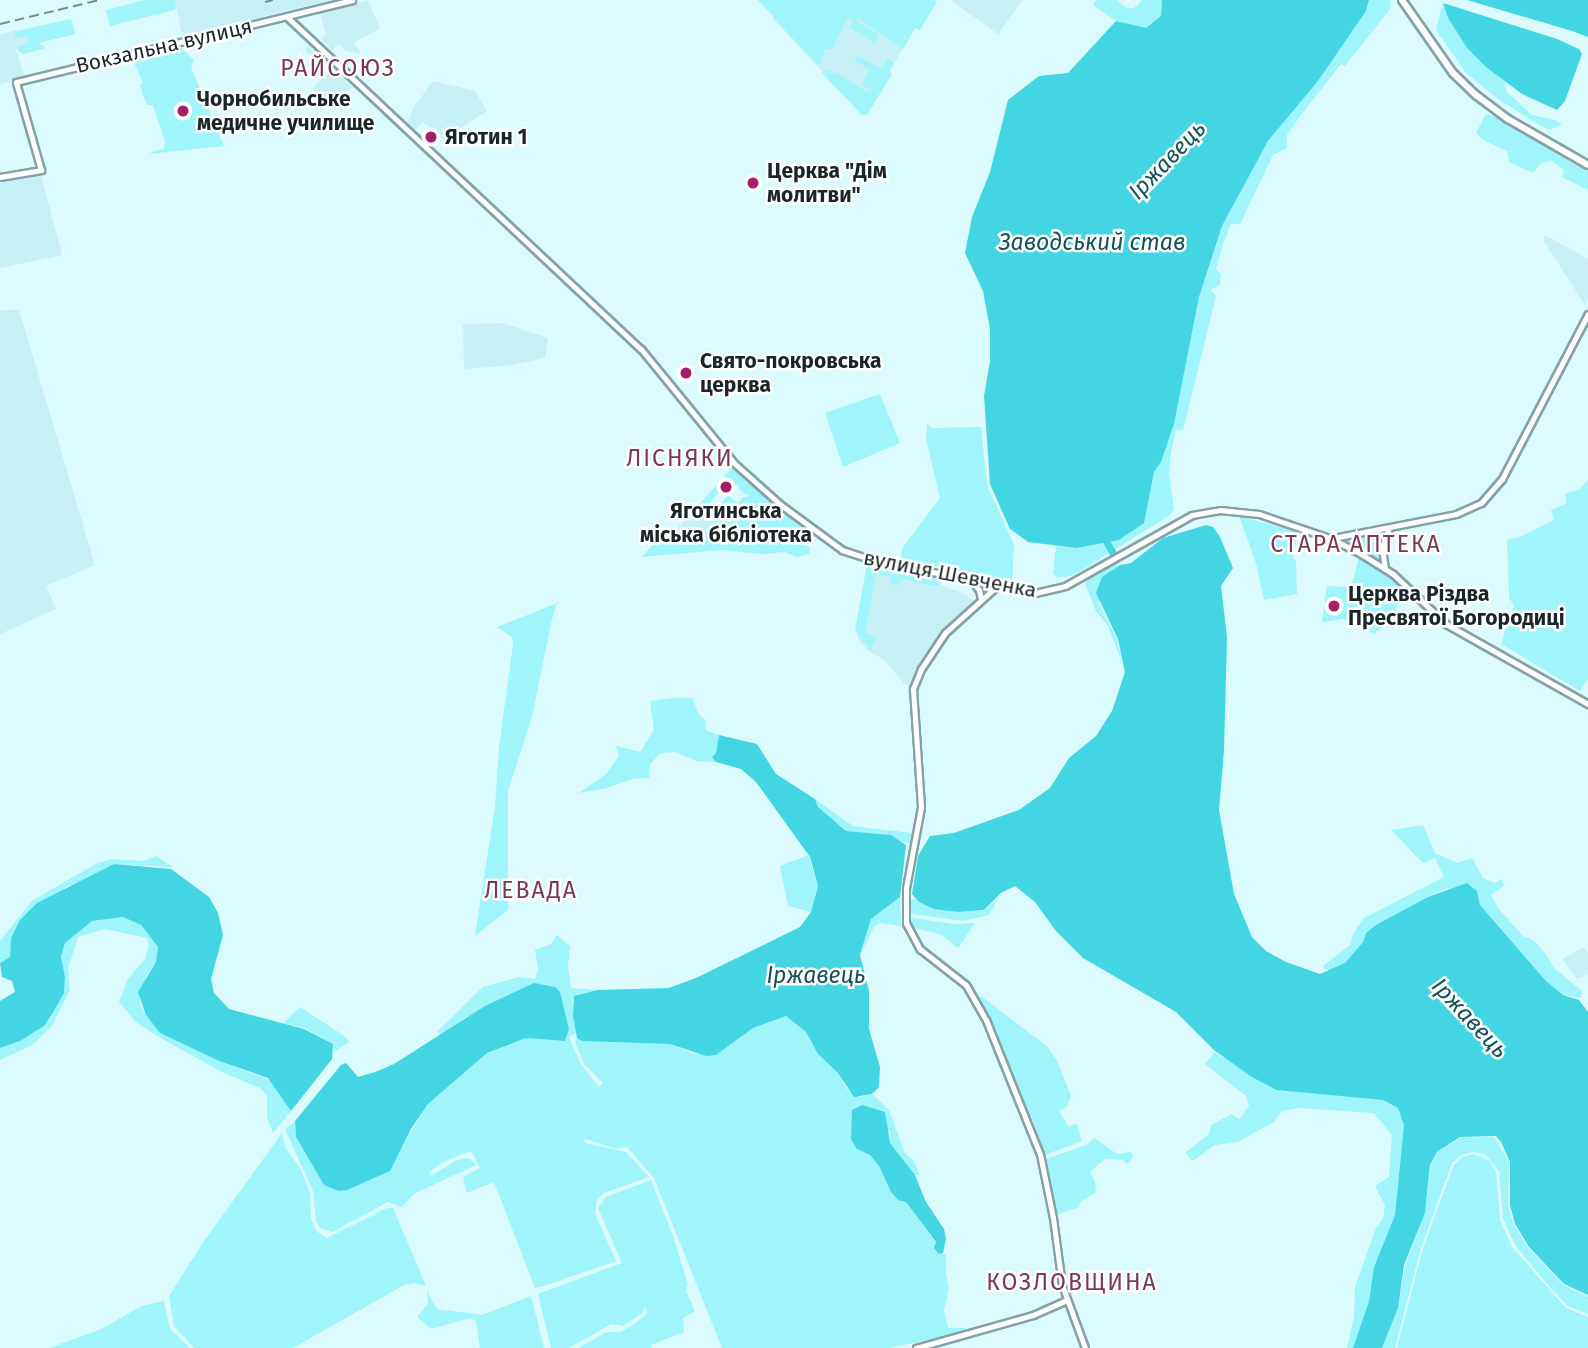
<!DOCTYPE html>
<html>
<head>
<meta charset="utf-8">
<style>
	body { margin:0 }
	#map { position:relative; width:1588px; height:1348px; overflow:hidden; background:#dbfbfe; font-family:"Fira Sans",sans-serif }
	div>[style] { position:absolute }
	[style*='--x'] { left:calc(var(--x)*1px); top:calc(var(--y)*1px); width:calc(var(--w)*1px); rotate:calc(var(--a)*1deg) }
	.built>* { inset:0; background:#c7f0f4 }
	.green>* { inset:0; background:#a0f4fc }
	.water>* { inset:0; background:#44d5e2 }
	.river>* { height:7px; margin:-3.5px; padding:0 3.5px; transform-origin:3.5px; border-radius:3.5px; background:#44d5e2 }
	.roads { filter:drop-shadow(2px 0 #84a2a4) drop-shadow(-2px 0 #84a2a4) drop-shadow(0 2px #84a2a4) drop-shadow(0 -2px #84a2a4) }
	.tertiary>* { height:5px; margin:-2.5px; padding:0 2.5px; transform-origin:2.5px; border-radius:2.5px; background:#fff }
	.secondary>* { height:6px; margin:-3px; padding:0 3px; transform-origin:3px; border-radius:3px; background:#fff }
	.rail>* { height:2px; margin-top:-1px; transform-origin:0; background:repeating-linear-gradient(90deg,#768c8e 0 10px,transparent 0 15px) }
	.dots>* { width:19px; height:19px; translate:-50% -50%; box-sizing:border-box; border:4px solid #fff; border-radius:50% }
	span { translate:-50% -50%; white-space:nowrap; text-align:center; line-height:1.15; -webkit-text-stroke:5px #fff; paint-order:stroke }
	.street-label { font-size:21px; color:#192526 }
	.poi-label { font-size:21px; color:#192526; font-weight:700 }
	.left { translate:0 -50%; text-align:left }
	.neighbourhood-label { font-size:23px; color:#7a3756; letter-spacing:2px }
	.water-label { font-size:23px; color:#155257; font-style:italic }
</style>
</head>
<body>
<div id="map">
	<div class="built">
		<div style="clip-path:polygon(175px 0,331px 0,182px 36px)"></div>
		<div style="clip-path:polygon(368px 0,380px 29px,354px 42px,361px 54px,345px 51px,339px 44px,332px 50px,321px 39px,326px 34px,320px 14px)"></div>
		<div style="clip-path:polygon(950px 0,1023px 0,998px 34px)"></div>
		<div style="clip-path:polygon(787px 6px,856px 16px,905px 45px,863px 115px,773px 19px)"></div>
		<div style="clip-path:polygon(71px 19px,75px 34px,16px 49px,25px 78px,0 84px,0 34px)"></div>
		<div style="clip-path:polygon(308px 46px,352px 87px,343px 95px,321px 99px,312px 89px,328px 72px,305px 50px)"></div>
		<div style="clip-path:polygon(433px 81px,475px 91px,487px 111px,443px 139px,423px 122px,414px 132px,407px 124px,413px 108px)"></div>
		<div style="clip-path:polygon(41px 175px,62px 255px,0 268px,0 183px)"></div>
		<div style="clip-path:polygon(1545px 235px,1588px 259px,1588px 299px,1585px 305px,1543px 240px)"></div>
		<div style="clip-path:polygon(4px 310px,19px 310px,95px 565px,46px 586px,56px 609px,0 634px,0 311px)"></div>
		<div style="clip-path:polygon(503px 323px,548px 338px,545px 358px,505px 366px,464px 369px,463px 324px)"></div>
		<div style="clip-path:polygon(697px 507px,719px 526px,697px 547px,677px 529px)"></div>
		<div style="clip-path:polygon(867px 570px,936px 583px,965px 594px,975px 603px,944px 632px,919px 669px,912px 686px,904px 684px,884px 660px,867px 650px,858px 638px,856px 631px)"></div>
		<div style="clip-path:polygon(1584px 947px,1588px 953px,1588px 974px,1577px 979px,1562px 959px)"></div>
	</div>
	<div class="green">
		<div style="clip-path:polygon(144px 0,175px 0,176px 6px,175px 10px,110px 26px,106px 10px)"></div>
		<div style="clip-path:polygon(758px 0,935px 0,937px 2px,920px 30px,915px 28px,903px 49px,858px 18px,856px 21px,879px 35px,875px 43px,849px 27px,853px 21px,848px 18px,832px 49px,825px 49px,819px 66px)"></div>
		<div style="clip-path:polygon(1097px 0,1117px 0,1126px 8px,1134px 8px,1142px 0,1162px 0,1161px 16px,1146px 28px,1139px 27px,1116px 21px,1093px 5px)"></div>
		<div style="clip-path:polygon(1369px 0,1391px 0,1390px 9px,1345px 66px,1341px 64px,1301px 115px,1287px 135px,1287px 148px,1273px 155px,1240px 224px,1231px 224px,1223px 244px,1216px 269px,1221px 274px,1220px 284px,1211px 290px,1216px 297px,1183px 430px,1176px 430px,1171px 452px,1169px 473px,1174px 509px,1170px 515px,1079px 572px,1067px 577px,1056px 577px,1053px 573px,1056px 546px,1077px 548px,1119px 540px,1143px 523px,1154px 472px,1161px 462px,1174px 424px,1199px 297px,1222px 226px,1268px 141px,1318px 81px,1366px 11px)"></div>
		<div style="clip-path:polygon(1443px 3px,1448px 18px,1467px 48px,1504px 80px,1507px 92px,1532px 115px,1555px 120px,1562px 125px,1549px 130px,1536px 123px,1498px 99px,1466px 73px,1436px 30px)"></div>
		<div style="clip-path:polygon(71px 19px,75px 34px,38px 43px,46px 48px,24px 54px,18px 51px,17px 47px,29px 43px,26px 36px,15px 38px,14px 32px)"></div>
		<div style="clip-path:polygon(181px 48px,194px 60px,191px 67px,224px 146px,148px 154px,164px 148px,165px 142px,153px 105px,147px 105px,143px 95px,140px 85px,143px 83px,133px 60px)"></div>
		<div style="clip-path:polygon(857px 56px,882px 69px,888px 59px,894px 62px,890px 71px,892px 74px,867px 115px,862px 115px,822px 73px,830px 69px,832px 74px,835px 72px,866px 91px,872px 91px,862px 84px,870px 70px,855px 61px)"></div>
		<div style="clip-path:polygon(1486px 114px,1494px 116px,1557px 152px,1571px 163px,1588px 170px,1588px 190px,1562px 177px,1564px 170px,1552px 161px,1541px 163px,1533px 173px,1509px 162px,1507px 151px,1482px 139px,1476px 133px)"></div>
		<div style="clip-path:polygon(880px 394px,900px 443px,843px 467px,825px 413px)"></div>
		<div style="clip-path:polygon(927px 423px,931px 428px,981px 427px,987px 485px,1014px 545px,1012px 584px,900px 558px,903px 547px,940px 498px,926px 439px)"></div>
		<div style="clip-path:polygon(733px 467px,811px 533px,804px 544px,810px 548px,809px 554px,797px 557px,784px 552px,763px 554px,720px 550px,642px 557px,663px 533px,673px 527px,690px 541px,698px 537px,706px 538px,718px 526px,697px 507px,723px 478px,724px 486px,708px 505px,730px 523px,735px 517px,720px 505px,728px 495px,738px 503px,743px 497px,748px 497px,749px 493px,746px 495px,738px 488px,739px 484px,736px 486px,724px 476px)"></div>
		<div style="clip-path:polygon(1588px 480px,1588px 679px,1580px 691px,1501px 644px,1514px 605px,1509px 598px,1507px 539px,1520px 537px,1554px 520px,1551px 510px,1567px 503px,1565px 494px,1580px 489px)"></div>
		<div style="clip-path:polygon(1239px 516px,1298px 532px,1293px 558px,1296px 561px,1297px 594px,1264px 600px,1256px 563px)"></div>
		<div style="clip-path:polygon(1384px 531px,1380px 549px,1381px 563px,1338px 539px)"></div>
		<div style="clip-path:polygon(1359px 558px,1383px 572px,1406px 591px,1387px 624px,1374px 634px,1343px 619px,1322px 622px,1327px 586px,1351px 587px)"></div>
		<div style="clip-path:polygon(1116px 563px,1117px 566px,1098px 603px,1117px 639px,1122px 662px,1108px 626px,1096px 611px,1085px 584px,1086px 580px)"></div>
		<div style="clip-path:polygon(867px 564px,935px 578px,940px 582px,940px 585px,936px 586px,902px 579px,899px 585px,890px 584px,891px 577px,876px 574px,865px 632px,877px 638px,870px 649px,855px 630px)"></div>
		<div style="clip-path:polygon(560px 602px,556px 605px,551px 623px,532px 717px,508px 791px,508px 910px,475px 936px,495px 807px,499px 747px,513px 644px,512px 637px,497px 627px)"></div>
		<div style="clip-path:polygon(673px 698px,692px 698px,699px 715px,706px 720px,705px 730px,719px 735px,716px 753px,712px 757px,716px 762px,697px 761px,675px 752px,661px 753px,650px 764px,649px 778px,632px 779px,607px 788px,579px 793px,606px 774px,619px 756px,616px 746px,640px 752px,654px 730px,650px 701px)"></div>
		<div style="clip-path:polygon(815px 799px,853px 826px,912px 833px,910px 844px,881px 834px,846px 831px,818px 807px)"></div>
		<div style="clip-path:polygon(1423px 825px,1435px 853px,1458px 863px,1472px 858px,1483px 878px,1495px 883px,1502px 879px,1504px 886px,1491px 895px,1498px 908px,1523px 936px,1534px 941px,1546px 954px,1554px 968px,1582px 991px,1581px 998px,1563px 995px,1546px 981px,1480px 905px,1477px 891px,1448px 888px,1428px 897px,1366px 933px,1363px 942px,1345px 963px,1333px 971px,1325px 969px,1323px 966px,1350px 945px,1353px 934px,1364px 918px,1444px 877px,1435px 858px,1424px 863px,1420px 860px,1391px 830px)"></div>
		<div style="clip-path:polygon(808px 855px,818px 886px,811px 912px,788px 906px,780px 866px)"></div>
		<div style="clip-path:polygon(156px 856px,173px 867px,114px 864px,92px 878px,67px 886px,11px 938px,10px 957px,0 963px,0 941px,33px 900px,96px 864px,111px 859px,144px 861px)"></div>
		<div style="clip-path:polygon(900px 897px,901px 926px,880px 923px,874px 927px,860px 955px,871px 919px)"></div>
		<div style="clip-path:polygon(915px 898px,919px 902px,959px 912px,983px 911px,998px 899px,989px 915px,963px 921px,913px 914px,908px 909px,908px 902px)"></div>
		<div style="clip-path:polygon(123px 917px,141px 925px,158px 947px,156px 962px,146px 976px,139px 1002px,146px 1015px,160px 1033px,219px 1061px,272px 1081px,291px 1111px,273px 1133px,267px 1117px,267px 1096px,260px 1088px,222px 1072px,157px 1036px,136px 1022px,119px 1002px,128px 979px,145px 959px,149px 945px,147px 938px,105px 929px,78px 937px,68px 969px,70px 990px,52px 1026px,32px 1045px,0 1060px,0 1048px,20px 1041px,44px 1026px,54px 1011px,64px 993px,65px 977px,61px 957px,65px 943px,92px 921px)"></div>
		<div style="clip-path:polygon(912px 918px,954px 924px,975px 923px,958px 948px,940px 934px,909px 927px,907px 921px)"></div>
		<div style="clip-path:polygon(557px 935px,570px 946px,568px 966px,571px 988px,597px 990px,579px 994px,572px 1000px,576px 1033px,569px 1037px,581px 1065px,599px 1087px,603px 1083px,584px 1064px,575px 1042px,577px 1038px,582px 1041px,670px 1044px,691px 1053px,716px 1055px,753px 1028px,786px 1016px,806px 1032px,818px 1054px,838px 1073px,847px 1089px,860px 1097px,872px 1094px,889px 1110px,905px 1153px,914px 1161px,920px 1175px,915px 1175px,890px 1143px,890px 1131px,857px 1149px,870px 1155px,879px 1166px,891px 1192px,906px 1202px,936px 1243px,938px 1253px,946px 1254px,946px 1274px,949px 1288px,944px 1310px,948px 1328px,965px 1328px,966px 1332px,889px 1348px,722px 1348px,654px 1178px,627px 1147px,616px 1149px,583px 1138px,585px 1143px,626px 1152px,649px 1177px,604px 1193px,597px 1199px,595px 1214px,616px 1261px,544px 1286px,535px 1288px,494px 1182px,467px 1193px,463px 1177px,480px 1168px,471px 1151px,443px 1162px,429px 1172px,430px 1176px,457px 1160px,469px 1158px,476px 1165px,414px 1194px,402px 1207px,388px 1202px,332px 1232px,320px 1228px,316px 1221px,313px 1191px,285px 1129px,295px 1121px,296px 1137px,324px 1185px,363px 1183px,376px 1177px,399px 1152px,428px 1104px,487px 1053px,526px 1038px,565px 1041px,569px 1029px,560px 992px,466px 1017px,442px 1035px,437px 1032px,483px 987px,519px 977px,535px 979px,538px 969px,535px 950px,551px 944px)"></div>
		<div style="clip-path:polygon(981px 996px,1048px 1047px,1057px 1061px,1071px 1096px,1067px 1107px,1059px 1110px,1068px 1126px,1077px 1124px,1082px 1141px,1045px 1155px,1043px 1152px,1032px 1117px,1027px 1113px,979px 1000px)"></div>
		<div style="clip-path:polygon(300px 1007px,343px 1035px,349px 1042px,334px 1052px,333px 1044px,305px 1028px,283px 1023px)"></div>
		<div style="clip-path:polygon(1214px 1052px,1275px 1090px,1383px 1100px,1398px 1108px,1404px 1125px,1395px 1215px,1374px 1267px,1369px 1301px,1353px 1348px,1347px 1348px,1354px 1317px,1355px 1287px,1376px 1228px,1383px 1219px,1385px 1205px,1375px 1186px,1389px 1177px,1392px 1135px,1374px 1113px,1300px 1108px,1282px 1111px,1274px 1122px,1252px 1134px,1238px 1142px,1215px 1145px,1193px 1161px,1185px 1153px,1209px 1134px,1211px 1125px,1232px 1114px,1239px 1119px,1249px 1106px,1246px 1096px,1205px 1064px)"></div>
		<div style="clip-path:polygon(282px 1133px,286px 1149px,300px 1168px,310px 1193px,311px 1219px,316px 1231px,327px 1238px,387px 1208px,393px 1208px,426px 1286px,414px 1283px,404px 1285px,293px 1348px,194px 1348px,174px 1326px,169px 1296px,202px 1244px)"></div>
		<div style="clip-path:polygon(1494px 1137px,1509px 1162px,1508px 1206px,1514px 1225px,1528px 1248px,1563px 1285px,1588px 1297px,1588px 1314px,1568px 1306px,1552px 1290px,1515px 1245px,1503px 1218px,1499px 1171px,1485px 1154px,1473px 1152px,1461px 1155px,1452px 1163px,1421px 1248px,1395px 1348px,1382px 1348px,1398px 1308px,1405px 1266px,1425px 1213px,1431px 1165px,1437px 1152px,1461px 1138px)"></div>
		<div style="clip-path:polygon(1094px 1138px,1117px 1154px,1131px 1152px,1133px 1155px,1131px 1161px,1127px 1164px,1123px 1160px,1107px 1159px,1100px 1163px,1090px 1172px,1095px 1181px,1096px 1192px,1080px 1202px,1079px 1207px,1056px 1215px,1046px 1159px,1086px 1145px)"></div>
		<div style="clip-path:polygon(1473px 1154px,1490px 1161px,1496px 1172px,1500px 1220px,1512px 1247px,1566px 1308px,1588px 1317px,1588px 1348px,1397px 1348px,1423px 1248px,1454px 1165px,1462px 1157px)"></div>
		<div style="clip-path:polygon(651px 1180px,673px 1236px,688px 1285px,686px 1291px,695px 1311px,683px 1318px,684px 1332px,651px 1345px,652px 1348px,578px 1348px,607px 1332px,621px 1332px,634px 1324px,648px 1313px,644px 1306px,642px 1313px,623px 1326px,611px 1324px,569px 1348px,551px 1348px,538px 1294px,622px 1263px,598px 1208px,606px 1197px)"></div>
		<div style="clip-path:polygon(427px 1291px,437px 1309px,482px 1315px,531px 1296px,544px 1348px,480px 1348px,476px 1321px,470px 1318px,431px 1329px,417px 1317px,428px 1304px)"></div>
		<div style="clip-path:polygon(164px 1301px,170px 1329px,190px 1348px,49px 1348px,99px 1330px,142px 1306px)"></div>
	</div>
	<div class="water">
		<div style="clip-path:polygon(1162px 0,1369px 0,1366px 11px,1318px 81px,1268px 141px,1222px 226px,1199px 297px,1174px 424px,1161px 462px,1154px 472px,1144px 523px,1119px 540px,1077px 548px,1028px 542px,1010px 529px,990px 484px,984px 396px,990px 361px,990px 329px,983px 291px,965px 253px,972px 217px,990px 172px,1008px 100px,1039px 76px,1068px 73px,1116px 21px,1146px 28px,1161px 16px)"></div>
		<div style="clip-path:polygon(1467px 0,1588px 0,1588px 37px,1572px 31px)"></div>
		<div style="clip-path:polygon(1443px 3px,1557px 39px,1579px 49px,1582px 54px,1565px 101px,1557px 110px,1522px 94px,1486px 67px,1467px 48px,1448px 18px)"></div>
		<div style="clip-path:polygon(1206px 525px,1213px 527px,1220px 537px,1233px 568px,1221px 586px,1227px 637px,1224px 751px,1219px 810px,1234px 894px,1252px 937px,1266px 951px,1286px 962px,1320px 974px,1345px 963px,1363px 942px,1366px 933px,1376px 925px,1428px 897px,1467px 883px,1477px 891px,1480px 905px,1546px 981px,1563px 995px,1579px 1000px,1588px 1012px,1588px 1295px,1564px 1284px,1529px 1247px,1515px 1224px,1510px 1205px,1510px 1162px,1501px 1142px,1496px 1136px,1460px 1137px,1437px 1152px,1430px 1165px,1425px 1213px,1404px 1265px,1398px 1308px,1382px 1348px,1353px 1348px,1369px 1301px,1374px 1267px,1395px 1215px,1404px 1125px,1398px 1108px,1383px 1100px,1276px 1090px,1252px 1077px,1215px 1051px,1176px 1012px,1083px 958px,1056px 931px,1035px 902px,1015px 886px,1001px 893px,984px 910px,959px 912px,934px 909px,919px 902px,912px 894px,918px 856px,930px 836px,954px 833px,1019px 810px,1050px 788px,1069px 758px,1096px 736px,1112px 711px,1125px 672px,1118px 639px,1096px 593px,1102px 577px,1120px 565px,1131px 563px,1163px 538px)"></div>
		<div style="clip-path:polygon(719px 735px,757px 744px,776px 774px,815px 799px,818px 807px,846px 831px,891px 835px,906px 845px,900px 897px,871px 919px,860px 955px,869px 991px,869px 1029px,880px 1067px,879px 1087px,872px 1094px,854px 1097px,838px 1073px,818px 1054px,806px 1032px,786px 1016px,753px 1028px,716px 1055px,706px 1056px,670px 1044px,582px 1041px,577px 1038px,573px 1016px,574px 996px,597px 990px,669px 988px,696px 978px,800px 927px,811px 912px,818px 886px,810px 857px,756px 782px,741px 769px,716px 762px,712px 757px,716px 753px)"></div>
		<div style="clip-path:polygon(114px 864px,171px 869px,209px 897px,218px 913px,223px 935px,211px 979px,214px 993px,229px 1009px,304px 1029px,333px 1044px,332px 1059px,291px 1111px,268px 1078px,219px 1061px,160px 1033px,146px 1015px,138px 992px,156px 962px,158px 947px,141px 925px,123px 917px,92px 921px,65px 943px,61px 957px,65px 977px,64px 993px,54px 1011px,44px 1026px,20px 1041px,0 1048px,0 1001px,15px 992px,12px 981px,2px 977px,0 963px,10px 957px,11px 938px,20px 920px,37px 903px)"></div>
		<div style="clip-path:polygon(534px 983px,555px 987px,560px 992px,569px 1029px,565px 1041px,526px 1038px,487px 1053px,428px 1104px,411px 1129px,390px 1171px,347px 1190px,339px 1191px,324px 1185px,296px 1137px,295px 1121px,341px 1065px,346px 1063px,358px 1077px,375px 1072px,394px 1064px,485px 1006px)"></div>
		<div style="clip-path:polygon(862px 1105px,885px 1112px,890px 1143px,915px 1175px,926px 1202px,944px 1229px,946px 1239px,943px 1253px,939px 1254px,934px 1248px,936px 1242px,906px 1202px,898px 1200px,891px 1192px,879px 1166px,870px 1155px,857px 1149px,851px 1139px,852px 1110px)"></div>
	</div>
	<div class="river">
		<div style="--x:1103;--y:536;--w:20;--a:60"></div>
	</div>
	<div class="roads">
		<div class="tertiary">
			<div style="--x:287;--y:17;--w:485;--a:43.2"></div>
			<div style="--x:641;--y:349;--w:147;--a:50.8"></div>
			<div style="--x:734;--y:463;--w:63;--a:41.8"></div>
			<div style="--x:781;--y:505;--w:76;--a:36.4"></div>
			<div style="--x:842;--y:550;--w:28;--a:18"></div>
			<div style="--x:869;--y:559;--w:169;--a:11.6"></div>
			<div style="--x:1035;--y:593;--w:31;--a:-13"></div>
			<div style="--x:1065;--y:586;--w:145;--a:-29.2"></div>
			<div style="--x:1192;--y:515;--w:28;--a:-10"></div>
			<div style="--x:1220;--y:510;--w:39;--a:6"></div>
			<div style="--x:1259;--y:514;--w:77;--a:18.9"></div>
			<div style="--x:1332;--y:539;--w:33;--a:27"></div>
			<div style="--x:1361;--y:554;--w:38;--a:32"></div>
			<div style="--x:1393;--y:574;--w:73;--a:43.3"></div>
			<div style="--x:1446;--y:624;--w:163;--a:29.4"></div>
			<div style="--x:0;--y:177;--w:42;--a:-9.7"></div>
			<div style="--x:41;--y:170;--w:91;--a:-105.9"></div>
			<div style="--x:16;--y:82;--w:346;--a:-13.7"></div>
			<div style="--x:1333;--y:538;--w:125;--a:-11"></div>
			<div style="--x:1456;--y:514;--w:27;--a:-24"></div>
			<div style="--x:1481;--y:503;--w:32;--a:-49"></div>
			<div style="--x:1502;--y:479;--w:186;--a:-62.5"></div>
			<div style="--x:1385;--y:569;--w:22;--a:-98"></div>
			<div style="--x:1382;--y:547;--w:20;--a:-70"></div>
			<div style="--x:972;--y:581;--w:11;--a:52"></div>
			<div style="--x:979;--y:590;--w:9;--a:77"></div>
			<div style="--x:997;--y:586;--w:70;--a:137.9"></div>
			<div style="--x:945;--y:633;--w:43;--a:123.7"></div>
			<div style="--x:921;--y:669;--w:22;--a:112"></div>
			<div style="--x:913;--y:689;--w:118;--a:86.1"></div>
			<div style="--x:921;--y:807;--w:82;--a:100.5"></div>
			<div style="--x:906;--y:888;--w:35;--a:90"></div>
			<div style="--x:906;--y:923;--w:30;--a:62"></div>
			<div style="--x:920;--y:949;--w:58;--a:38"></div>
			<div style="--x:966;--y:985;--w:40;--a:60.3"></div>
			<div style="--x:986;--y:1020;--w:144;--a:68.1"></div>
			<div style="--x:1040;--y:1154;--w:65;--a:78.5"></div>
			<div style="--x:1053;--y:1218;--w:68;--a:82.3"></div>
			<div style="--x:1062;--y:1285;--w:67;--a:69.9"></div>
			<div style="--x:916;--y:1348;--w:122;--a:-15.8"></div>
			<div style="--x:1033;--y:1315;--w:36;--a:-24"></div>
		</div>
		<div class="secondary">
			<div style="--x:1402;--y:0;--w:89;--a:55.1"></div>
			<div style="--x:1453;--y:73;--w:32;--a:44"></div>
			<div style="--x:1476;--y:95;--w:40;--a:37"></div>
			<div style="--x:1508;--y:119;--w:92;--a:29.9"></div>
		</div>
	</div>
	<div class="rail">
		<div style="--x:265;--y:2;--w:8;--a:-14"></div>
		<div style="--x:0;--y:24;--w:102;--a:-13.6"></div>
	</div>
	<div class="dots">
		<div style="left:183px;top:111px;background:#a51e68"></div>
		<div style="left:431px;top:137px;background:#a51e68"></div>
		<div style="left:753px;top:183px;background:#a51e68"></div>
		<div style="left:686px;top:373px;background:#a51e68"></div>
		<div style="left:726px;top:487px;background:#a51e68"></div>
		<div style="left:1334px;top:606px;background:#a51e68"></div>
	</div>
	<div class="street-label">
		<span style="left:164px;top:46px;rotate:-13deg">Вокзальна вулиця</span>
		<span style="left:950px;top:574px;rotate:11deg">вулиця Шевченка</span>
	</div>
	<div class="poi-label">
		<span class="left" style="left:197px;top:111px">Чорнобильське<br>медичне училище</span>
		<span class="left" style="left:445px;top:137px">Яготин 1</span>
		<span class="left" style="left:767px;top:183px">Церква "Дім<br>молитви"</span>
		<span class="left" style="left:700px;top:373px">Свято-покровська<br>церква</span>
		<span style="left:726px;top:523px">Яготинська<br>міська бібліотека</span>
		<span class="left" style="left:1348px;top:606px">Церква Різдва<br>Пресвятої Богородиці</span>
	</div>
	<div class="neighbourhood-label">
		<span style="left:338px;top:68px">РАЙСОЮЗ</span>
		<span style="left:680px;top:458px">ЛІСНЯКИ</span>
		<span style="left:1356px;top:544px">СТАРА АПТЕКА</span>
		<span style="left:531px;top:890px">ЛЕВАДА</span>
		<span style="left:1072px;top:1282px">КОЗЛОВЩИНА</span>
	</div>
	<div class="water-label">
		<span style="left:1167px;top:160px;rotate:-46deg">Іржавець</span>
		<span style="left:1092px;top:242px">Заводський став</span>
		<span style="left:816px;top:975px">Іржавець</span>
		<span style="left:1470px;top:1018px;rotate:47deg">Іржавець</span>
	</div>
</div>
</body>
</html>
